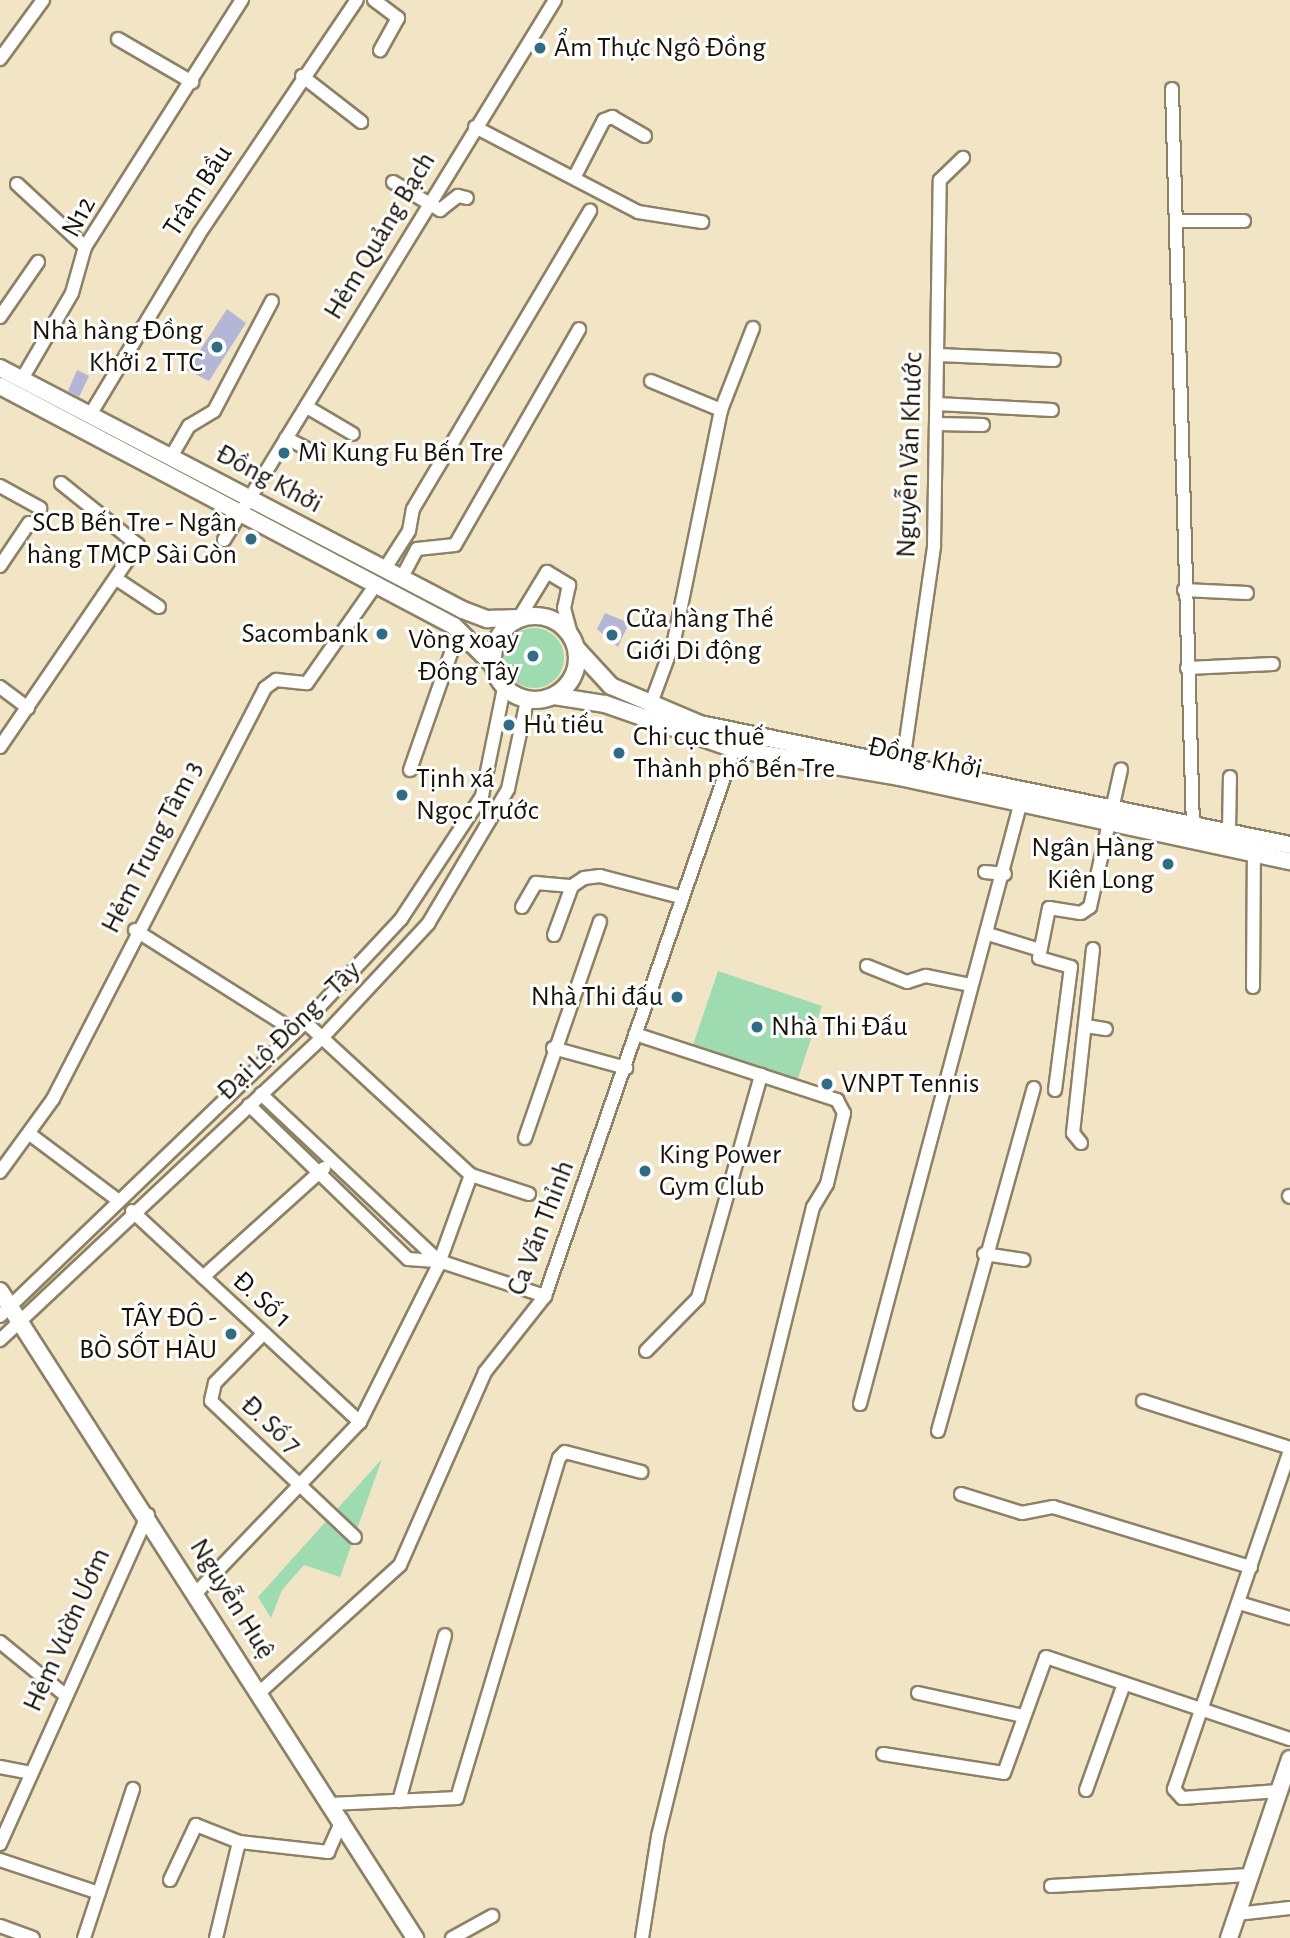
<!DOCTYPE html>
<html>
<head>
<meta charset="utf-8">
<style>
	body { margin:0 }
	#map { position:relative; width:1290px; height:1938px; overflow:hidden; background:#f1e5c6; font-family:"Alegreya Sans",sans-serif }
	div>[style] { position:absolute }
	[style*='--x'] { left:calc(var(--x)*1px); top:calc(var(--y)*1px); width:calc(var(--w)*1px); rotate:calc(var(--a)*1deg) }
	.green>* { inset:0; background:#9edbb1 }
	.round { border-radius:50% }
	.building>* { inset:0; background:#b3b6d4 }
	.roads { filter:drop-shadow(2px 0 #8d8166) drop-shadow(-2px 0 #8d8166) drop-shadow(0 2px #8d8166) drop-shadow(0 -2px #8d8166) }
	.minor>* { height:12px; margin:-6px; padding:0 6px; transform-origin:6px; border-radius:6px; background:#fff }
	.major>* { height:16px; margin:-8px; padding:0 8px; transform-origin:8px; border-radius:8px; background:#fff }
	.major>.ring { margin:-8px; padding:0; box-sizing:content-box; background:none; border:16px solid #fff; border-radius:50% }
	.dots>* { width:19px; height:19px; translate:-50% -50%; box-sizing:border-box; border:4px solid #fff; border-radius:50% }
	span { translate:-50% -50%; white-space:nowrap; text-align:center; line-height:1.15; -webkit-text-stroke:6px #fff; paint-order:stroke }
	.poi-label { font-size:28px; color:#161207 }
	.left { translate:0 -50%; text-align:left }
	.right { translate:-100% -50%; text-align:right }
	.street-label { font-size:28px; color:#161207 }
</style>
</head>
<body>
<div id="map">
	<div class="green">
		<div class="round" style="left:504px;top:628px;width:60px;height:60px"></div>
		<div style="clip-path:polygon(718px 971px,822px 1006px,796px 1084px,692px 1048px)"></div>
		<div style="clip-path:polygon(382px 1459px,340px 1577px,304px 1565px,282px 1590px,271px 1618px,258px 1597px)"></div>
	</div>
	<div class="building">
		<div style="clip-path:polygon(227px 309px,246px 323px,209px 381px,187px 370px)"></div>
		<div style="clip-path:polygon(77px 370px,89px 376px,79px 397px,68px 391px)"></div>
		<div style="clip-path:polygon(605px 613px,629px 623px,618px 647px,597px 629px)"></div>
	</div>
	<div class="roads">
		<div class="minor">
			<div style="--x:374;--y:0;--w:30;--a:37"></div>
			<div style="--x:398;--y:18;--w:37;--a:119"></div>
			<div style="--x:118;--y:39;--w:86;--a:30.2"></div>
			<div style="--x:0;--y:59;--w:73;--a:-53.9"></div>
			<div style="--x:302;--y:76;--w:75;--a:37.9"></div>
			<div style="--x:1172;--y:89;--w:736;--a:88.37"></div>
			<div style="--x:475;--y:127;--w:184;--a:27.5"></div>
			<div style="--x:638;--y:212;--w:65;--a:8.9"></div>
			<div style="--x:574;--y:178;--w:65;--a:-62.7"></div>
			<div style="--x:604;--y:120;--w:9;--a:-21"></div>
			<div style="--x:612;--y:117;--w:38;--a:30"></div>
			<div style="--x:393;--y:182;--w:55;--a:30.8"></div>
			<div style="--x:440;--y:210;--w:23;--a:-38"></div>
			<div style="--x:458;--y:196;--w:9;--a:13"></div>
			<div style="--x:17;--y:184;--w:93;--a:42.8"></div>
			<div style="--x:1176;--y:221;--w:68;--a:0"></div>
			<div style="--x:0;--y:317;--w:67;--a:-55.4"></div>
			<div style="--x:938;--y:355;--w:116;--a:2.5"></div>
			<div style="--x:22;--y:379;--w:99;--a:-59.8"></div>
			<div style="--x:72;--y:293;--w:48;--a:-74.2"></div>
			<div style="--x:85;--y:247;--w:293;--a:-57.6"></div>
			<div style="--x:651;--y:381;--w:76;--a:22.5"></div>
			<div style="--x:937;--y:404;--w:115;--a:3"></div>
			<div style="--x:307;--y:407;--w:53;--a:30.4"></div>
			<div style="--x:90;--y:415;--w:211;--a:-58.9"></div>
			<div style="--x:199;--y:234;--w:282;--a:-56"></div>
			<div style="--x:937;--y:424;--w:46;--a:1.2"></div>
			<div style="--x:286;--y:438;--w:27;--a:27"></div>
			<div style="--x:171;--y:457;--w:36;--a:-60"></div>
			<div style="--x:189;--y:426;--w:29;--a:-31"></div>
			<div style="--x:214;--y:411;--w:124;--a:-62.2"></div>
			<div style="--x:0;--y:486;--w:46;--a:28.8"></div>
			<div style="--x:224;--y:540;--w:633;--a:-58.49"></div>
			<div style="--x:0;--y:566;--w:52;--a:-56"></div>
			<div style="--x:384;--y:570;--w:46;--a:-57.3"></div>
			<div style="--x:409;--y:531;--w:22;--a:-80"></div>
			<div style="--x:413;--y:509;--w:347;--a:-59.3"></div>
			<div style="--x:401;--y:579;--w:34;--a:-62"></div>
			<div style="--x:417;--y:549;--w:38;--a:-6"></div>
			<div style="--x:455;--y:545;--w:249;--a:-60.1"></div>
			<div style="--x:118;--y:580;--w:49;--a:33.4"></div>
			<div style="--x:1184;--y:590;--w:63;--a:2.7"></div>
			<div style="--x:519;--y:618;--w:54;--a:-58.7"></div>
			<div style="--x:547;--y:572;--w:26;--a:31"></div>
			<div style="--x:569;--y:585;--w:24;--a:102"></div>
			<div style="--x:564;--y:608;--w:28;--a:75"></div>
			<div style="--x:1187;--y:668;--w:86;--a:-2.7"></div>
			<div style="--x:0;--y:687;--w:35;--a:37"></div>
			<div style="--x:650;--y:706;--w:69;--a:-69.7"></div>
			<div style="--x:674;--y:641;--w:236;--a:-78.5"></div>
			<div style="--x:721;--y:410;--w:88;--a:-68.7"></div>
			<div style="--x:0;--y:747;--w:245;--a:-55.7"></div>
			<div style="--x:138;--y:545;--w:99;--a:-141.2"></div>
			<div style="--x:903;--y:762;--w:218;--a:-81.8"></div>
			<div style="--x:934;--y:546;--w:366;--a:-89.1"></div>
			<div style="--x:940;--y:180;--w:32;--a:-44"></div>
			<div style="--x:410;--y:770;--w:148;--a:-70.7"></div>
			<div style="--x:1229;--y:832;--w:55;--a:-89"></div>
			<div style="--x:985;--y:872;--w:20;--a:6"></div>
			<div style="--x:522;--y:907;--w:28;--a:-60"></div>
			<div style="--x:536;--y:883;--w:36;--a:5"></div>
			<div style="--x:135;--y:930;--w:189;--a:32.3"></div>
			<div style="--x:988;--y:934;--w:54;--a:17.1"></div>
			<div style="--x:554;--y:935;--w:52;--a:-69.8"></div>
			<div style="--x:572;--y:886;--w:14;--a:-34"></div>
			<div style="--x:584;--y:878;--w:16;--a:-7"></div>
			<div style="--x:600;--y:876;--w:83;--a:14.7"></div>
			<div style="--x:867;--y:966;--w:43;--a:21.8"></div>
			<div style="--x:907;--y:982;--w:20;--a:-18"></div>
			<div style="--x:926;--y:976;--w:46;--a:11.3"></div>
			<div style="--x:1253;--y:987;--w:134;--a:-89.6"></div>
			<div style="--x:305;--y:1022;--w:226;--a:42.7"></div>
			<div style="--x:471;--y:1175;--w:61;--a:18.1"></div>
			<div style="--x:1086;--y:1026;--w:20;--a:9"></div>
			<div style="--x:635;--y:1034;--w:213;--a:18.1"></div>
			<div style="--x:837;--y:1100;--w:15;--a:62"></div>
			<div style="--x:844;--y:1113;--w:73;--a:103.5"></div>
			<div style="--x:827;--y:1184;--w:27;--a:121"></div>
			<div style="--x:813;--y:1207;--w:648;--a:103.84"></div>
			<div style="--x:658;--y:1836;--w:103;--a:98.9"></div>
			<div style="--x:553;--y:1048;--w:76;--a:15.3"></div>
			<div style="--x:1055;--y:1090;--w:124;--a:-82.6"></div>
			<div style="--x:1071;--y:967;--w:33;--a:-164"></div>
			<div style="--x:1039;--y:958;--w:51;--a:-78.7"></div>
			<div style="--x:1049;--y:908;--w:32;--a:9"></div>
			<div style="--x:1081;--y:913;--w:11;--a:-34"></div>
			<div style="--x:1090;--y:907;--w:141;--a:-77.3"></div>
			<div style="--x:261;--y:1094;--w:244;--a:43.2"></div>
			<div style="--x:249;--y:1105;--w:221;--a:44.1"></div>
			<div style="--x:408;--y:1259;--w:31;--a:4"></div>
			<div style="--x:439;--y:1261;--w:112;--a:18.3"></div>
			<div style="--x:31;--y:1135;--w:105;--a:36.9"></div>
			<div style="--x:525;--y:1138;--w:229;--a:-70.9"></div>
			<div style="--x:1081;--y:1143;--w:13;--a:-129"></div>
			<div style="--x:1073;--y:1133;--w:185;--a:-83.8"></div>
			<div style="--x:0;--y:1172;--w:90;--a:-54"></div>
			<div style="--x:53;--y:1099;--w:462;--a:-62.7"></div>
			<div style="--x:265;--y:688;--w:14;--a:-36"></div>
			<div style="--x:276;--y:680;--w:31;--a:6"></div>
			<div style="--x:307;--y:683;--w:122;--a:-55"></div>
			<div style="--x:1289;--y:1196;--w:1;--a:45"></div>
			<div style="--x:132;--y:1211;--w:311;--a:42.8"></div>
			<div style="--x:984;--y:1254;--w:40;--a:8.5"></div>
			<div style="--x:203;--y:1277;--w:163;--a:-42"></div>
			<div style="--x:0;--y:1316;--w:424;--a:-43.9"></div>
			<div style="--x:305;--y:1022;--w:141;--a:-47"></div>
			<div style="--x:401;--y:919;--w:147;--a:-56.6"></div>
			<div style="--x:482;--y:796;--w:110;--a:-78.5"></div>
			<div style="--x:263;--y:1334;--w:69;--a:134.4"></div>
			<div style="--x:215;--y:1383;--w:18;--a:103"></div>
			<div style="--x:211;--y:1401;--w:198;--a:43.4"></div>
			<div style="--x:0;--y:1340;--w:441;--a:-43.2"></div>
			<div style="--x:322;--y:1038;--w:156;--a:-47.1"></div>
			<div style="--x:428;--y:924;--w:157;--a:-59.3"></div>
			<div style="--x:508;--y:789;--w:91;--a:-77.9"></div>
			<div style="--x:646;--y:1351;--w:74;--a:-45.5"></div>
			<div style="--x:698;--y:1298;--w:232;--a:-74.2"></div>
			<div style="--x:1143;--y:1401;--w:154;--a:17.7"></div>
			<div style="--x:860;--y:1404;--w:620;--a:-75.04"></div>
			<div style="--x:938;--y:1431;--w:356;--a:-74.4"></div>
			<div style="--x:961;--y:1494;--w:64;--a:17.3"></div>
			<div style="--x:1022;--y:1513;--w:32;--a:-11"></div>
			<div style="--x:1053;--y:1507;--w:207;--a:16.9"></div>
			<div style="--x:196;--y:1593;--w:237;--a:-46.2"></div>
			<div style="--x:360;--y:1422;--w:174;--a:-63.4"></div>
			<div style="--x:438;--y:1266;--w:97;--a:-70.1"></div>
			<div style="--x:1239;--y:1603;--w:53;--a:16.4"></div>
			<div style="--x:0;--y:1642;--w:84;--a:39.2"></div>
			<div style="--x:260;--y:1692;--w:189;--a:-42.2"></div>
			<div style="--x:400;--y:1565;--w:211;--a:-66.2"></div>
			<div style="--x:485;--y:1372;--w:97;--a:-51.7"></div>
			<div style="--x:545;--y:1296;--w:579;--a:-70.94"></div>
			<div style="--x:918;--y:1693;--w:107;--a:12.4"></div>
			<div style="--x:883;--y:1754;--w:122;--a:8.9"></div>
			<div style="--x:1004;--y:1773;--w:123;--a:-70.1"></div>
			<div style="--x:1046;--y:1657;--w:257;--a:18.6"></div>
			<div style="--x:0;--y:1767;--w:31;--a:11"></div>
			<div style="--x:1086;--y:1790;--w:113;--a:-70.3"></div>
			<div style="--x:1279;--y:1791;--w:97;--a:175.9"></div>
			<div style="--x:1182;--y:1798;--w:12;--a:-132"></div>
			<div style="--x:1174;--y:1789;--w:357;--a:-71.1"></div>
			<div style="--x:399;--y:1801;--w:172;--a:-74.5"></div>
			<div style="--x:331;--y:1804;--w:126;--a:-2.7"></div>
			<div style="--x:457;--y:1798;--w:355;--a:-73.3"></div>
			<div style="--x:559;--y:1458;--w:8;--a:-45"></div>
			<div style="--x:565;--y:1452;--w:79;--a:14.7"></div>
			<div style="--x:0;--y:1844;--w:361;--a:-65.8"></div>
			<div style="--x:0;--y:1860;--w:104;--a:18.4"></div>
			<div style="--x:170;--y:1880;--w:61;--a:-64.7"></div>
			<div style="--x:196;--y:1825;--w:46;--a:21.6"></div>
			<div style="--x:1051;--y:1886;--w:199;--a:-3.2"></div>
			<div style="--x:1237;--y:1914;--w:53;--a:-6.5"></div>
			<div style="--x:0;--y:1926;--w:35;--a:20"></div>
			<div style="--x:84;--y:1938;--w:157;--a:-71.8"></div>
			<div style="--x:216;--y:1938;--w:99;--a:-76.5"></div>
			<div style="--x:239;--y:1842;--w:90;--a:6.4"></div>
			<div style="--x:328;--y:1852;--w:35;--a:-66"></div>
			<div style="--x:452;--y:1938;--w:46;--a:-28.8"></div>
		</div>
		<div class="major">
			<div style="--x:0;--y:368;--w:522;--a:27.6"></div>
			<div style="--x:463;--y:610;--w:26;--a:21"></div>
			<div style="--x:487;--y:619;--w:32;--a:-2"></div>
			<div style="--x:0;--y:386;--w:514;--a:27.86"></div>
			<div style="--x:454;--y:626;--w:54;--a:45"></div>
			<div class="ring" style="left:493px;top:616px;width:68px;height:68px"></div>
			<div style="--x:576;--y:648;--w:52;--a:47.4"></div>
			<div style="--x:611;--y:686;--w:97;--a:23.1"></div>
			<div style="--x:700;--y:724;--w:602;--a:11.59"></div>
			<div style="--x:554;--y:696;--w:52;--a:8.9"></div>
			<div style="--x:605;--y:704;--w:137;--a:19.2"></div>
			<div style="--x:734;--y:749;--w:168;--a:9.6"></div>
			<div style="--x:900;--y:777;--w:399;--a:12.2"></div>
			<div style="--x:0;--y:1291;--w:769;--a:57.32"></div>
			<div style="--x:1229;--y:1938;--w:189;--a:-71.2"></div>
		</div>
	</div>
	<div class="dots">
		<div style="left:540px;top:48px;background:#306c83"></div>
		<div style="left:217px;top:347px;background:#306c83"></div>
		<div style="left:284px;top:453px;background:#306c83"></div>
		<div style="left:251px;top:539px;background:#306c83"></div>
		<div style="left:382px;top:634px;background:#306c83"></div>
		<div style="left:612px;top:635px;background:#306c83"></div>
		<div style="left:533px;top:656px;background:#306c83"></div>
		<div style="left:509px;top:725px;background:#306c83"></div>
		<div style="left:619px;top:753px;background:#306c83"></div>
		<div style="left:402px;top:795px;background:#306c83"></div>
		<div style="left:1168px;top:864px;background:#306c83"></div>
		<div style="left:677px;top:997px;background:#306c83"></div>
		<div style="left:757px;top:1027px;background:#306c83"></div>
		<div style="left:827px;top:1084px;background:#306c83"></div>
		<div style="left:645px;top:1171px;background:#306c83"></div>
		<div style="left:231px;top:1334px;background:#306c83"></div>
	</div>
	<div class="poi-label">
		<span class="left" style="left:554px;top:48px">Ẩm Thực Ngô Đồng</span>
		<span class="right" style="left:203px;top:347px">Nhà hàng Đồng<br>Khởi 2 TTC</span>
		<span class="left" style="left:298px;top:453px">Mì Kung Fu Bến Tre</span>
		<span class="right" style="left:237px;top:539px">SCB Bến Tre - Ngân<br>hàng TMCP Sài Gòn</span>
		<span class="left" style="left:626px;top:635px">Cửa hàng Thế<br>Giới Di động</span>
		<span class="right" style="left:368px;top:634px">Sacombank</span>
		<span class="right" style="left:519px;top:656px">Vòng xoay<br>Đông Tây</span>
		<span class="left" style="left:523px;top:725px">Hủ tiếu</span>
		<span class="left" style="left:633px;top:753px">Chi cục thuế<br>Thành phố Bến Tre</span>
		<span class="left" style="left:416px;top:795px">Tịnh xá<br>Ngọc Trước</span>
		<span class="right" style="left:1154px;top:864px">Ngân Hàng<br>Kiên Long</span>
		<span class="right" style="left:663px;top:997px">Nhà Thi đấu</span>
		<span class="left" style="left:771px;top:1027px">Nhà Thi Đấu</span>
		<span class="left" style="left:841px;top:1084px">VNPT Tennis</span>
		<span class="left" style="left:659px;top:1171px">King Power<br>Gym Club</span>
		<span class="right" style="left:217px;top:1334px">TÂY ĐÔ -<br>BÒ SỐT HÀU</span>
	</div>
	<div class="street-label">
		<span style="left:198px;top:191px;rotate:-57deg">Trâm Bầu</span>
		<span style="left:79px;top:217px;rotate:-62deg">N12</span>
		<span style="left:380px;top:236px;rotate:-59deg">Hẻm Quảng Bạch</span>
		<span style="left:910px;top:455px;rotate:-88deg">Nguyễn Văn Khước</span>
		<span style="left:269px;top:479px;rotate:28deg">Đồng Khởi</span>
		<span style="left:925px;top:758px;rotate:12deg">Đồng Khởi</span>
		<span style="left:152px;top:847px;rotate:-63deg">Hẻm Trung Tâm 3</span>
		<span style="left:289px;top:1031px;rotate:-44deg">Đại Lộ Đông - Tây</span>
		<span style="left:541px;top:1228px;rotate:-69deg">Ca Văn Thỉnh</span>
		<span style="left:262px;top:1300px;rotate:43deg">Đ. Số 1</span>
		<span style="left:271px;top:1425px;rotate:43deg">Đ. Số 7</span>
		<span style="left:232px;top:1599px;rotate:58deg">Nguyễn Huệ</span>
		<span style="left:67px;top:1630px;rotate:-66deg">Hẻm Vườn Ươm</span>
	</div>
</div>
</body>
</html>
